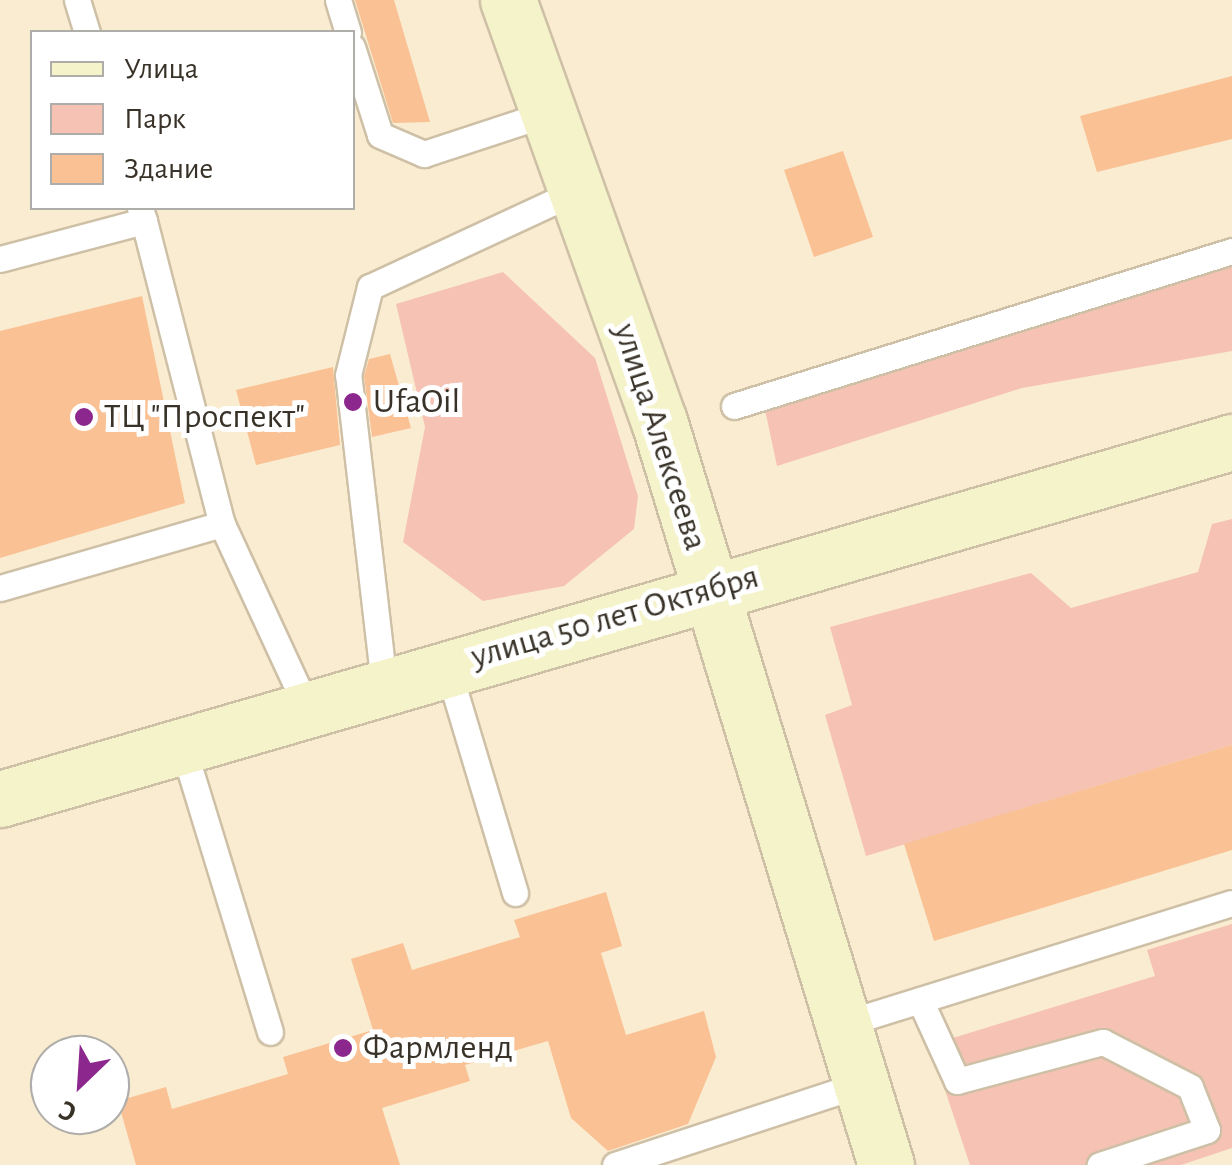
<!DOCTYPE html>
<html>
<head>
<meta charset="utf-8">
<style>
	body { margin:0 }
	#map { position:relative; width:1232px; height:1165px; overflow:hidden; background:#faecd1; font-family:"Alegreya Sans",sans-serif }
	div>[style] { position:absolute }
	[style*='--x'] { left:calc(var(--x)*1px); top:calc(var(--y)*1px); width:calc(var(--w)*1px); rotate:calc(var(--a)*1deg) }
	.green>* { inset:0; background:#f5c2b3 }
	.building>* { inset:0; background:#f9c194 }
	.roads { filter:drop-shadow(2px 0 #cec0a6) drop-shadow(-2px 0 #cec0a6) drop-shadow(0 2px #cec0a6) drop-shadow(0 -2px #cec0a6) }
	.service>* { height:25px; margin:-12.5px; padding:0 12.5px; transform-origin:12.5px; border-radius:12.5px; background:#fff }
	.secondary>* { height:55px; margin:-27.5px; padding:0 27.5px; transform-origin:27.5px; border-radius:27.5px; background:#f5f3ca }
	.dots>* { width:28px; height:28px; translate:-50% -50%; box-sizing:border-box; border:5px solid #fff; border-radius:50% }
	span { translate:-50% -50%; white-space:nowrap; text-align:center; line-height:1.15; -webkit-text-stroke:10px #fff; paint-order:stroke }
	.poi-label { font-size:35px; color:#383228 }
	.left { translate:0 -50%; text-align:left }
	.street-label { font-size:35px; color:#383228 }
	.legend { position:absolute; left:30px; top:30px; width:325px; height:180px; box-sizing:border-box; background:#fff; border:2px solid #afada9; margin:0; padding:12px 18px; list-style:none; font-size:30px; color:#383228 }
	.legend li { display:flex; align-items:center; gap:20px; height:50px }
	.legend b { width:50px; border:2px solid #afada9 }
	.north { position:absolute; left:30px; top:1035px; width:100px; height:100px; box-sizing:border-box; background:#fff; border:2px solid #afada9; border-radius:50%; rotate:205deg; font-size:28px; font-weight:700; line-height:40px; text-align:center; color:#383228 }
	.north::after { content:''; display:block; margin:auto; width:35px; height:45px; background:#8c278e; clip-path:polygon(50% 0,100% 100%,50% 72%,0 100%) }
</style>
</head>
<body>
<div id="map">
	<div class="green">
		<div style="clip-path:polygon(1232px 261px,1232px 351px,1022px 388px,777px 466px,764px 405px)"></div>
		<div style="clip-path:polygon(503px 272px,595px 358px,638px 496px,634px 529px,564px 586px,483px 601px,403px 542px,425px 427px,396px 304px)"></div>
		<div style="clip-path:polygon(1232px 519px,1232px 745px,866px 856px,825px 715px,852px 705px,830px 627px,1031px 573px,1071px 608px,1198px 572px,1212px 524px)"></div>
		<div style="clip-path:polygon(1232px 924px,1232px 1148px,1181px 1165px,970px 1165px,930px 1045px,1155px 976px,1147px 950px)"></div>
	</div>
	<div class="building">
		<div style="clip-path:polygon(355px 0,394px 0,430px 122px,393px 123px)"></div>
		<div style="clip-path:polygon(1232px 76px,1232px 139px,1097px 172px,1080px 116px)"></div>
		<div style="clip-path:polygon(843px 151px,873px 237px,814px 257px,784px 170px)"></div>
		<div style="clip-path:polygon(142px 296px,185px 503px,0 558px,0 331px)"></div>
		<div style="clip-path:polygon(390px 354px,411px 428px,372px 437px,364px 376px,369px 359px)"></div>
		<div style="clip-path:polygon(333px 367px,340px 445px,256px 465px,236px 390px)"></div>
		<div style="clip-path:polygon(1232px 745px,1232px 850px,934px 941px,904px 844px)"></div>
		<div style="clip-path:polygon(606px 892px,622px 946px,601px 953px,626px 1035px,704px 1011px,716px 1057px,688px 1124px,608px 1151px,571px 1118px,548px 1041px,465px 1065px,470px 1081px,382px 1108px,400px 1165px,136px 1165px,118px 1101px,166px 1087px,172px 1109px,288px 1074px,283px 1057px,373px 1030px,351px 959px,403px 943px,412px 970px,520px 937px,514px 920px)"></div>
	</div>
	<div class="roads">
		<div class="service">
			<div style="--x:77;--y:0;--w:34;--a:73"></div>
			<div style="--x:338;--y:0;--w:34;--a:73"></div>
			<div style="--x:352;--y:47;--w:92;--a:72.3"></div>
			<div style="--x:380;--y:135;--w:48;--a:23.4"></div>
			<div style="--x:424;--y:154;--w:132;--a:-18.2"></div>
			<div style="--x:144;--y:221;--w:313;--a:75.6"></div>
			<div style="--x:222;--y:524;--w:203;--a:65.2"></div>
			<div style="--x:0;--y:259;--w:149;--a:-14.8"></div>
			<div style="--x:144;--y:221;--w:14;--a:-107"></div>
			<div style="--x:734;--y:406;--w:522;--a:-17.29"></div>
			<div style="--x:0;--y:588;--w:231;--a:-16.1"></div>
			<div style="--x:447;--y:666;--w:237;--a:73.3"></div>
			<div style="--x:384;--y:684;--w:311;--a:-96.6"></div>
			<div style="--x:348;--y:375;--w:91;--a:-76"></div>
			<div style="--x:370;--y:287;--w:228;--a:-24.9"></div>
			<div style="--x:182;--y:744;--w:301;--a:73"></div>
			<div style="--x:920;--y:1000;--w:89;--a:65.4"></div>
			<div style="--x:957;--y:1081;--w:151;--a:-15"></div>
			<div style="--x:1103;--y:1042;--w:98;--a:27.3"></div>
			<div style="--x:1190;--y:1087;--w:46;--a:68.4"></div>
			<div style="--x:1207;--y:1130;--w:113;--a:161.9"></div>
			<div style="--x:843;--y:1024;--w:407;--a:-17.3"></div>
			<div style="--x:615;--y:1165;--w:259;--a:-18.2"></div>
		</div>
		<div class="secondary">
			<div style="--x:508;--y:0;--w:447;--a:70.3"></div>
			<div style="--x:659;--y:421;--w:778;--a:73.03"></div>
			<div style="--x:0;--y:799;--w:1283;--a:-16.16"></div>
		</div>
	</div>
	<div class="dots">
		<div style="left:353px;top:402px;background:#8c278e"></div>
		<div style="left:84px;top:417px;background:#8c278e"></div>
		<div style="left:343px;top:1048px;background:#8c278e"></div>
	</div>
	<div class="poi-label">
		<span class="left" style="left:373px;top:402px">UfaOil</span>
		<span class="left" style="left:104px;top:417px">ТЦ "Проспект"</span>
		<span class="left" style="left:363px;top:1048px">Фармленд</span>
	</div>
	<div class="street-label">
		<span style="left:660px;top:437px;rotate:72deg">улица Алексеева</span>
		<span style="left:615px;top:617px;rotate:-16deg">улица 50 лет Октября</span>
	</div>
	<ul class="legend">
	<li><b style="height:12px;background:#f5f3ca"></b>Улица</li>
	<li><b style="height:28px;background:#f5c2b3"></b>Парк</li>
	<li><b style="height:28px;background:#f9c194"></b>Здание</li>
	</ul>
	<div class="north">С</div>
</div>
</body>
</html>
